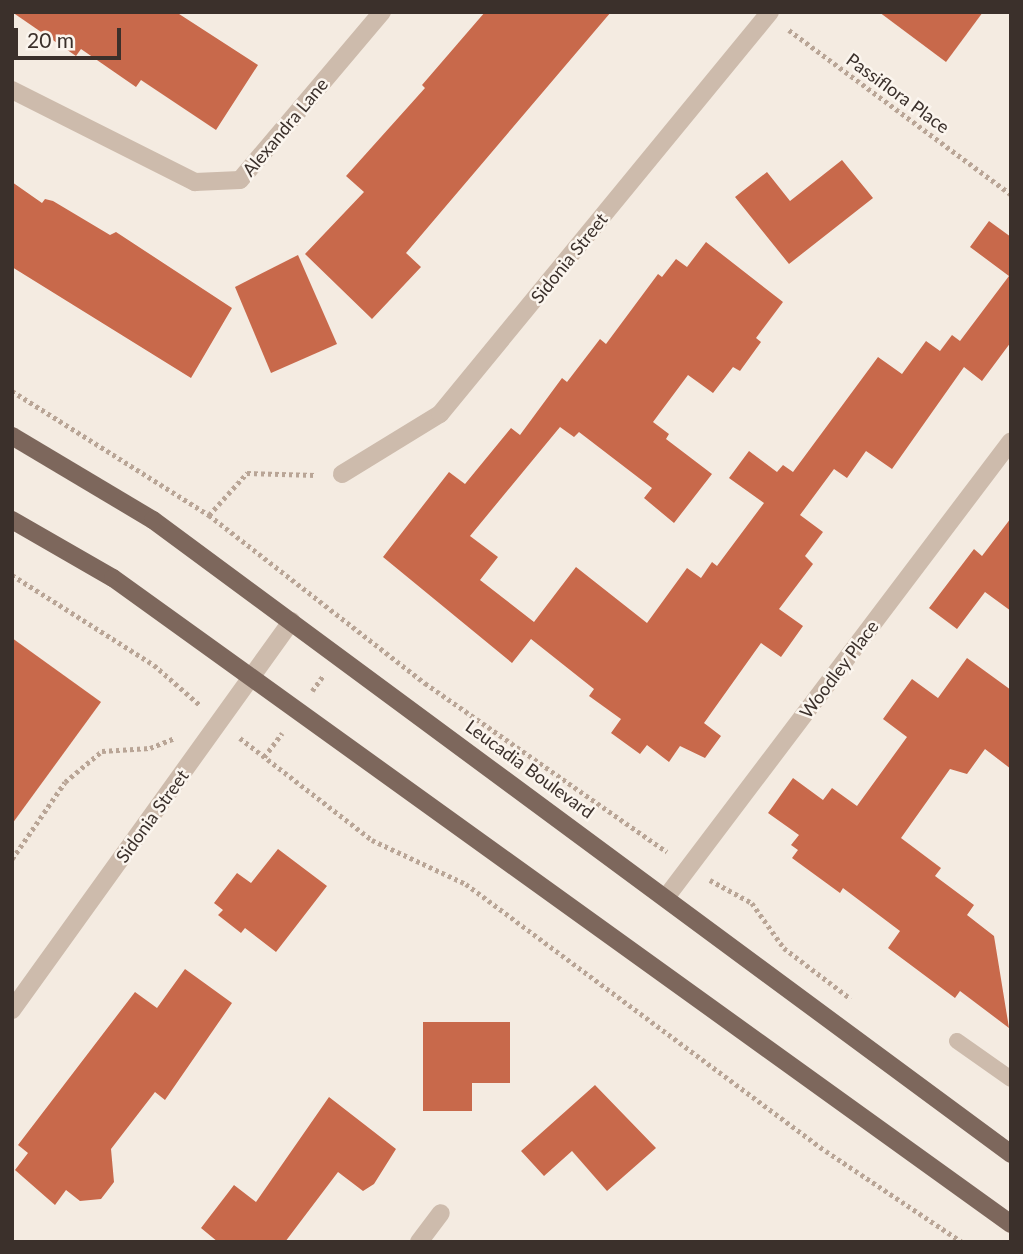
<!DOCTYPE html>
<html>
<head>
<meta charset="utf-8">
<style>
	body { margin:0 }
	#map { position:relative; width:1023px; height:1254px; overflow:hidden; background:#f4ebe1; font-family:Lato,sans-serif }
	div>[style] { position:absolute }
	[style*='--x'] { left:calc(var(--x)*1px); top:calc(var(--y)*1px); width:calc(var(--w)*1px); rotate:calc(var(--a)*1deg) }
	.building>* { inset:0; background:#c8694b }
	.path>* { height:4.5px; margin-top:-2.25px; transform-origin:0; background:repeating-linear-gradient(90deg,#b9a596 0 3.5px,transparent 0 7px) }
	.service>* { height:16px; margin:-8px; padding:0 8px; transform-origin:8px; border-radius:8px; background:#cdbbac }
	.minor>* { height:18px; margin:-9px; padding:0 9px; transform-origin:9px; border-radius:9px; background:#cdbbac }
	.primary>* { height:18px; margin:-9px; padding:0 9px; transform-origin:9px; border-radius:9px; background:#7d675c }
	span { translate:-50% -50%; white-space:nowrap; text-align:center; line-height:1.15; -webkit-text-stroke:5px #fbf5ee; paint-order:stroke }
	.street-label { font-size:18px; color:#3b302b }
	.frame { position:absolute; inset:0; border:14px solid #3b302b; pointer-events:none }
	.scale { position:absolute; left:14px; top:28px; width:107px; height:32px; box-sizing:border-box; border:4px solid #3b302b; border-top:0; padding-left:9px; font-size:21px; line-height:24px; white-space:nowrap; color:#3b302b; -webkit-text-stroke:5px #fbf5ee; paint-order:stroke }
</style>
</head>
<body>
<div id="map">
	<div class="building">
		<div style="clip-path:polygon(12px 12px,176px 12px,258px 65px,216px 130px,141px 80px,136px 87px,81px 49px,76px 56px)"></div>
		<div style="clip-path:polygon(485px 12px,611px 12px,406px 253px,421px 267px,372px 319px,305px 254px,364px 192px,346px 176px,425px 88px,422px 85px)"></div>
		<div style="clip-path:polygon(879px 12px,983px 12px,946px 62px)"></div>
		<div style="clip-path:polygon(842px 160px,873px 198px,789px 264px,735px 197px,767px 172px,790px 201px)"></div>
		<div style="clip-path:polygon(12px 182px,42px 203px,45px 199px,53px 201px,110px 235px,116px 232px,232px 308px,191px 378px,12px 267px)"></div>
		<div style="clip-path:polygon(989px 221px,1011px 237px,1011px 342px,982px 381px,964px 367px,892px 469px,866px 451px,847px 478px,834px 469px,800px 515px,823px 532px,805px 556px,813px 564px,779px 609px,803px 626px,781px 657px,761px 643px,704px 723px,721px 736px,705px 758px,680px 746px,669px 762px,647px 745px,640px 754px,611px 733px,621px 719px,589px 696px,594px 689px,531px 639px,512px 663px,383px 557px,449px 472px,465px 484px,511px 428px,520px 435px,562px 378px,567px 382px,600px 339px,606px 344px,658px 274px,662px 277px,676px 259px,687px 267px,706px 242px,783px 302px,756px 338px,761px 342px,740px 371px,733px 367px,713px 393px,688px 375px,653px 422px,669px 434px,666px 439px,712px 474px,674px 523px,644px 498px,652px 488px,579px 432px,574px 437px,560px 427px,470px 536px,498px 557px,480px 580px,534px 622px,576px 567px,647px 623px,687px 568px,701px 578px,712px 562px,717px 566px,764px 503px,729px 478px,749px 451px,777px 472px,783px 465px,793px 472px,878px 357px,902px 374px,926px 341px,940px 351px,952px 335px,960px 341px,1009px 276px,970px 247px)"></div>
		<div style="clip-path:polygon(298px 255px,337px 344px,271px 373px,235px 287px)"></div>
		<div style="clip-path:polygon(1011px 518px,1011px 611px,985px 592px,957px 629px,929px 608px,974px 549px,982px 556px)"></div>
		<div style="clip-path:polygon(12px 638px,101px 702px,12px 824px)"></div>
		<div style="clip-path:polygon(967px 658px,1011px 690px,1011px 769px,985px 749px,967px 774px,950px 769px,901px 838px,941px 868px,935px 876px,974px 905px,967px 915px,994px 936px,1009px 1028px,960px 991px,955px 998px,888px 948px,900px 931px,843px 888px,840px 893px,792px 858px,798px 850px,791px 845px,799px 835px,768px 813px,793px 778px,823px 800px,832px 788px,857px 806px,907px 737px,883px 719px,912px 679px,938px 698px)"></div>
		<div style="clip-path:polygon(278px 849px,327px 886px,276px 952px,245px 928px,241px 933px,218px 915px,223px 910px,214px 903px,237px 873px,251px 883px)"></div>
		<div style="clip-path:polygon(185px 969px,232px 1003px,165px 1100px,155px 1092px,111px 1149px,114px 1182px,101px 1199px,80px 1201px,66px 1190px,55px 1205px,15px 1170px,28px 1153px,18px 1145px,135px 992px,157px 1008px)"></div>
		<div style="clip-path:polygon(423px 1022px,510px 1022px,510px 1083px,472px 1083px,472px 1111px,423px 1111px)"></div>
		<div style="clip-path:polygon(595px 1085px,656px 1148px,607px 1191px,572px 1151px,544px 1176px,521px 1151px)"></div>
		<div style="clip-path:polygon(329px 1097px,396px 1149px,374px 1184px,363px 1191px,338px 1172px,285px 1242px,218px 1242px,201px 1228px,234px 1185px,256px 1202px)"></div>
	</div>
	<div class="path">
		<div style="--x:789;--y:30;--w:276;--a:36.5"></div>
		<div style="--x:12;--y:391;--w:233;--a:32.2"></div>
		<div style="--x:209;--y:515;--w:274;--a:37.9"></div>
		<div style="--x:425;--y:683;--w:295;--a:34.9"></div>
		<div style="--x:209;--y:515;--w:57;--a:-47.9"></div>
		<div style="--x:247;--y:473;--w:69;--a:1.7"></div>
		<div style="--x:12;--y:575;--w:168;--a:32.4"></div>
		<div style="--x:154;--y:665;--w:62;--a:41.1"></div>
		<div style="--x:312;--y:691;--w:19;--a:-54"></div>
		<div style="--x:240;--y:738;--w:167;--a:37.7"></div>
		<div style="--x:372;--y:840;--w:104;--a:25.1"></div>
		<div style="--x:466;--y:884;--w:448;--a:36.6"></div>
		<div style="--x:826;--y:1151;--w:164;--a:33.8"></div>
		<div style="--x:264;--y:757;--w:30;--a:-53"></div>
		<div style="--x:12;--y:859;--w:93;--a:-55.5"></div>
		<div style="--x:65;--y:782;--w:48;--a:-40"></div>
		<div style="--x:102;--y:751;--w:48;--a:-3.6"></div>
		<div style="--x:150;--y:748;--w:27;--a:-22"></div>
		<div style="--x:710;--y:880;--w:48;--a:28.7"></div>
		<div style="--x:752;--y:903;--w:55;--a:54.6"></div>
		<div style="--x:784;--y:948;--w:84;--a:37.3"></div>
	</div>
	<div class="service">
		<div style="--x:957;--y:1041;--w:66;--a:35.1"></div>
	</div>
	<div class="minor">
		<div style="--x:12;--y:90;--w:205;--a:26.7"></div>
		<div style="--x:195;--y:182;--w:45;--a:-2.5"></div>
		<div style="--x:240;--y:180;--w:220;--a:-49.8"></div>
		<div style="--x:342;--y:474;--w:115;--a:-31.5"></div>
		<div style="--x:440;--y:414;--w:520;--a:-50.62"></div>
		<div style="--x:667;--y:896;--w:570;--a:-52.91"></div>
		<div style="--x:12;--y:1010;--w:479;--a:-54.3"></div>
		<div style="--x:419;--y:1242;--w:36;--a:-53"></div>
	</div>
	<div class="primary">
		<div style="--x:12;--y:436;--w:164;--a:30.8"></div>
		<div style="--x:153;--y:520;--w:1067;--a:36.46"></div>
		<div style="--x:12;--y:520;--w:116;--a:29.9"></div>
		<div style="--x:113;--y:578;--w:1106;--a:35.73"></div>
	</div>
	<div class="street-label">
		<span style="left:898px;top:93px;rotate:36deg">Passiflora Place</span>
		<span style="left:285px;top:127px;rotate:-50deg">Alexandra Lane</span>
		<span style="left:569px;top:258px;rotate:-51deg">Sidonia Street</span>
		<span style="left:839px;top:669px;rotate:-53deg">Woodley Place</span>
		<span style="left:530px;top:769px;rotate:36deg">Leucadia Boulevard</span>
		<span style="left:152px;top:816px;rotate:-54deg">Sidonia Street</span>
	</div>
	<div class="frame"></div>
	<div class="scale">20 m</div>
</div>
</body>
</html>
